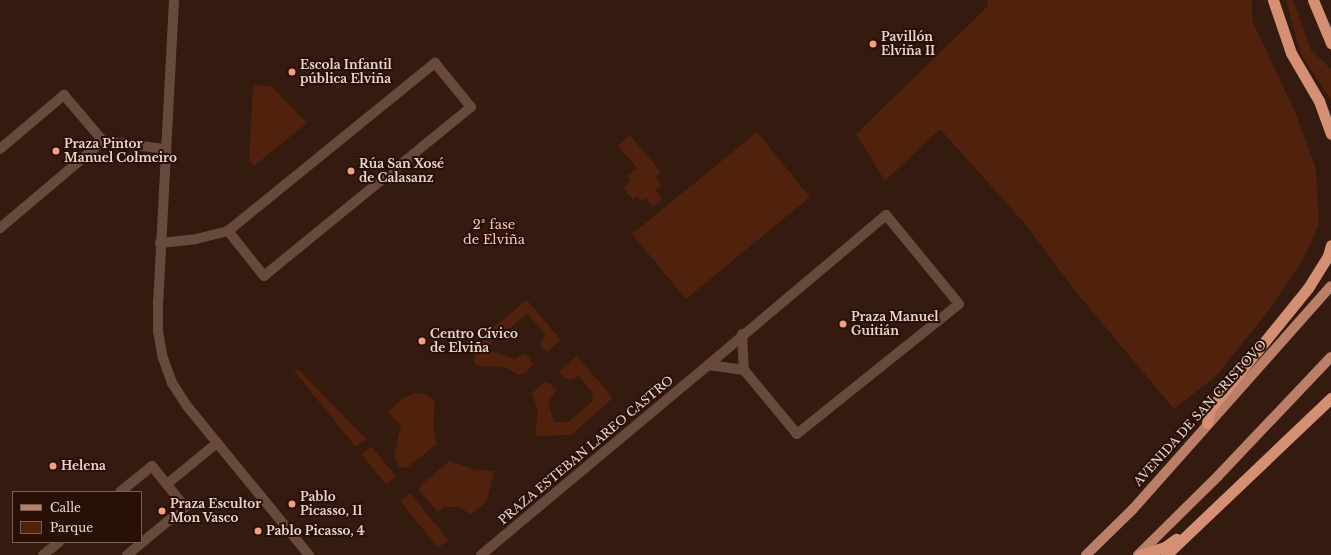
<!DOCTYPE html>
<html>
<head>
<meta charset="utf-8">
<style>
	body { margin:0 }
	#map { position:relative; width:1331px; height:555px; overflow:hidden; background:#341a0f; font-family:"Libre Baskerville",serif }
	div>[style] { position:absolute }
	[style*='--x'] { left:calc(var(--x)*1px); top:calc(var(--y)*1px); width:calc(var(--w)*1px); rotate:calc(var(--a)*1deg) }
	.green>* { inset:0; background:#50220d }
	.minor>* { height:10px; margin:-5px; padding:0 5px; transform-origin:5px; border-radius:5px; background:#684a3d }
	.tertiary>* { height:10px; margin:-5px; padding:0 5px; transform-origin:5px; border-radius:5px; background:#684a3d }
	.primary>* { height:10px; margin:-5px; padding:0 5px; transform-origin:5px; border-radius:5px; background:#ba7f66 }
	.trunk>* { height:11px; margin:-5.5px; padding:0 5.5px; transform-origin:5.5px; border-radius:5.5px; background:#d59074 }
	.dots>* { width:11px; height:11px; translate:-50% -50%; box-sizing:border-box; border:2px solid #291006; border-radius:50% }
	span { translate:-50% -50%; white-space:nowrap; text-align:center; line-height:1.15; -webkit-text-stroke:4px #291006; paint-order:stroke }
	.poi-label { font-size:12px; color:#e8d6ce; font-weight:700 }
	.left { translate:0 -50%; text-align:left }
	.street-label { font-size:12px; color:#e8d6ce }
	.neighbourhood-label { font-size:13px; color:#f9c9b6 }
	.legend { position:absolute; left:12px; top:491px; width:130px; height:52px; box-sizing:border-box; background:#291006; border:1px solid #755f56; margin:0; padding:5px 7px; list-style:none; font-size:12px; color:#e8d6ce }
	.legend li { display:flex; align-items:center; gap:8px; height:20px }
	.legend b { width:20px; border:1px solid #755f56 }
</style>
</head>
<body>
<div id="map">
	<div class="green">
		<div style="clip-path:polygon(988px 0,1252px 0,1252px 20px,1296px 114px,1316px 169px,1319px 224px,1302px 262px,1265px 315px,1216px 376px,1174px 409px,1076px 292px,1026px 225px,940px 129px,885px 181px,856px 134px,987px 7px)"></div>
		<div style="clip-path:polygon(1286px 0,1293px 0,1311px 50px,1331px 69px,1331px 100px,1301px 55px)"></div>
		<div style="clip-path:polygon(253px 85px,271px 86px,307px 123px,254px 166px,249px 160px)"></div>
		<div style="clip-path:polygon(757px 132px,810px 197px,686px 299px,632px 234px)"></div>
		<div style="clip-path:polygon(630px 135px,661px 172px,655px 177px,661px 185px,655px 190px,662px 199px,653px 207px,646px 198px,641px 201px,637px 196px,633px 200px,623px 188px,631px 181px,627px 176px,637px 168px,618px 146px)"></div>
		<div style="clip-path:polygon(527px 300px,561px 340px,547px 352px,540px 345px,545px 334px,527px 314px,491px 343px,490px 347px,491px 351px,515px 359px,523px 354px,528px 356px,533px 365px,524px 374px,519px 375px,505px 367px,477px 366px,474px 361px,478px 340px)"></div>
		<div style="clip-path:polygon(577px 356px,613px 398px,571px 435px,537px 436px,535px 433px,538px 411px,532px 393px,543px 383px,548px 382px,557px 390px,548px 402px,554px 422px,568px 422px,593px 401px,592px 392px,579px 376px,570px 380px,563px 377px,559px 371px)"></div>
		<div style="clip-path:polygon(298px 369px,364px 437px,366px 439px,356px 447px,294px 371px)"></div>
		<div style="clip-path:polygon(415px 393px,425px 394px,435px 401px,433px 427px,437px 444px,406px 468px,399px 467px,394px 455px,401px 426px,388px 412px,402px 399px)"></div>
		<div style="clip-path:polygon(371px 446px,396px 476px,386px 485px,362px 454px)"></div>
		<div style="clip-path:polygon(449px 461px,476px 470px,494px 471px,487px 501px,471px 515px,460px 507px,444px 507px,438px 512px,419px 490px,421px 485px)"></div>
		<div style="clip-path:polygon(410px 493px,448px 540px,438px 548px,400px 501px)"></div>
	</div>
	<div class="minor">
		<div style="--x:103;--y:141;--w:63;--a:7.4"></div>
		<div style="--x:0;--y:149;--w:84;--a:-40.2"></div>
		<div style="--x:64;--y:95;--w:60;--a:49.7"></div>
		<div style="--x:103;--y:141;--w:135;--a:139.8"></div>
		<div style="--x:886;--y:215;--w:115;--a:50.6"></div>
		<div style="--x:959;--y:304;--w:208;--a:141.3"></div>
		<div style="--x:797;--y:434;--w:83;--a:-129.6"></div>
		<div style="--x:744;--y:370;--w:36;--a:-172"></div>
		<div style="--x:708;--y:365;--w:233;--a:-40.1"></div>
		<div style="--x:160;--y:243;--w:36;--a:-6"></div>
		<div style="--x:196;--y:239;--w:33;--a:-14"></div>
		<div style="--x:228;--y:231;--w:267;--a:-39.1"></div>
		<div style="--x:435;--y:63;--w:57;--a:50.7"></div>
		<div style="--x:471;--y:107;--w:267;--a:140.8"></div>
		<div style="--x:264;--y:276;--w:58;--a:-128.7"></div>
		<div style="--x:742;--y:334;--w:36;--a:87"></div>
		<div style="--x:167;--y:484;--w:65;--a:-39.4"></div>
		<div style="--x:120;--y:492;--w:41;--a:-39.1"></div>
		<div style="--x:152;--y:466;--w:53;--a:51.2"></div>
		<div style="--x:185;--y:507;--w:75;--a:140.4"></div>
		<div style="--x:43;--y:555;--w:21;--a:-39"></div>
		<div style="--x:481;--y:555;--w:296;--a:-39.9"></div>
	</div>
	<div class="tertiary">
		<div style="--x:174;--y:0;--w:301;--a:93"></div>
		<div style="--x:158;--y:301;--w:30;--a:90"></div>
		<div style="--x:158;--y:331;--w:27;--a:80"></div>
		<div style="--x:163;--y:358;--w:27;--a:70"></div>
		<div style="--x:172;--y:383;--w:27;--a:57"></div>
		<div style="--x:187;--y:406;--w:193;--a:50.7"></div>
	</div>
	<div class="primary">
		<div style="--x:1086;--y:555;--w:66;--a:-44.4"></div>
		<div style="--x:1133;--y:509;--w:298;--a:-48.4"></div>
		<div style="--x:1138;--y:555;--w:112;--a:-44.6"></div>
		<div style="--x:1218;--y:476;--w:164;--a:-46.5"></div>
	</div>
	<div class="trunk">
		<div style="--x:1273;--y:0;--w:56;--a:71.2"></div>
		<div style="--x:1291;--y:53;--w:56;--a:59.7"></div>
		<div style="--x:1319;--y:101;--w:35;--a:70"></div>
		<div style="--x:1313;--y:0;--w:47;--a:67.3"></div>
		<div style="--x:1207;--y:423;--w:14;--a:-78"></div>
		<div style="--x:1210;--y:409;--w:156;--a:-51"></div>
		<div style="--x:1308;--y:288;--w:38;--a:-58"></div>
		<div style="--x:1328;--y:256;--w:11;--a:-75"></div>
		<div style="--x:1140;--y:555;--w:26;--a:-18"></div>
		<div style="--x:1165;--y:547;--w:14;--a:-36"></div>
		<div style="--x:1166;--y:555;--w:228;--a:-43.6"></div>
	</div>
	<div class="dots">
		<div style="left:873px;top:44px;background:#f2a07e"></div>
		<div style="left:292px;top:72px;background:#f2a07e"></div>
		<div style="left:56px;top:151px;background:#f2a07e"></div>
		<div style="left:351px;top:171px;background:#f2a07e"></div>
		<div style="left:843px;top:324px;background:#f2a07e"></div>
		<div style="left:422px;top:341px;background:#f2a07e"></div>
		<div style="left:53px;top:466px;background:#f2a07e"></div>
		<div style="left:292px;top:504px;background:#f2a07e"></div>
		<div style="left:162px;top:511px;background:#f2a07e"></div>
		<div style="left:258px;top:531px;background:#f2a07e"></div>
	</div>
	<div class="poi-label">
		<span class="left" style="left:881px;top:44px">Pavillón<br>Elviña II</span>
		<span class="left" style="left:300px;top:72px">Escola Infantil<br>pública Elviña</span>
		<span class="left" style="left:64px;top:151px">Praza Pintor<br>Manuel Colmeiro</span>
		<span class="left" style="left:359px;top:171px">Rúa San Xosé<br>de Calasanz</span>
		<span class="left" style="left:851px;top:324px">Praza Manuel<br>Guitián</span>
		<span class="left" style="left:430px;top:341px">Centro Cívico<br>de Elviña</span>
		<span class="left" style="left:61px;top:466px">Helena</span>
		<span class="left" style="left:300px;top:504px">Pablo<br>Picasso, 11</span>
		<span class="left" style="left:170px;top:511px">Praza Escultor<br>Mon Vasco</span>
		<span class="left" style="left:266px;top:531px">Pablo Picasso, 4</span>
	</div>
	<div class="street-label">
		<span style="left:1200px;top:413px;rotate:-48deg">AVENIDA DE SAN CRISTOVO</span>
		<span style="left:586px;top:450px;rotate:-40deg">PRAZA ESTEBAN LAREO CASTRO</span>
	</div>
	<div class="neighbourhood-label">
		<span style="left:494px;top:233px">2ª fase<br>de Elviña</span>
	</div>
	<ul class="legend">
	<li><b style="height:5px;background:#ba7f66"></b>Calle</li>
	<li><b style="height:11px;background:#50220d"></b>Parque</li>
	</ul>
</div>
</body>
</html>
